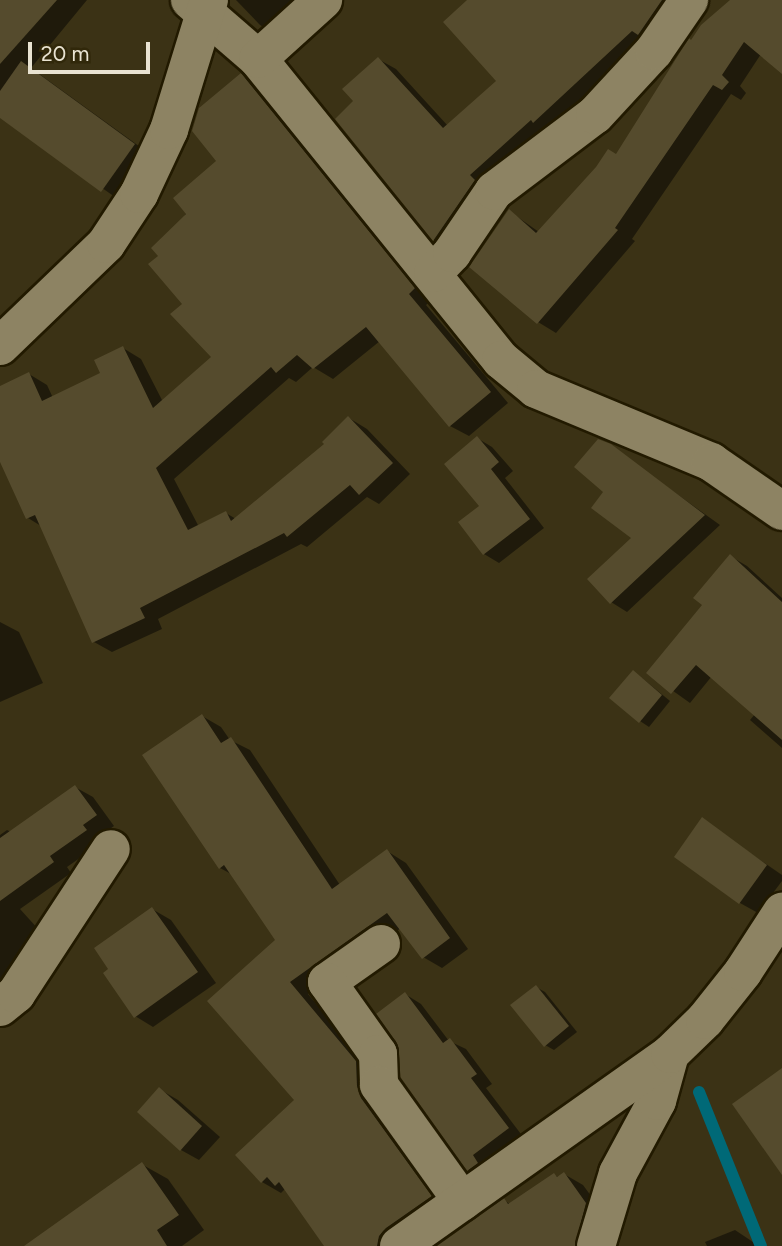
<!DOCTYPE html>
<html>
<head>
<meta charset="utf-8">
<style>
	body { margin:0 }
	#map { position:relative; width:782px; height:1246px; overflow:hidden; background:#3b3215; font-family:Figtree,sans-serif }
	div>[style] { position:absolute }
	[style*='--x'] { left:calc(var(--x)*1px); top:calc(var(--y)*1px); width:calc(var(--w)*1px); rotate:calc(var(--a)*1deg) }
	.shadow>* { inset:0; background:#0007 }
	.stream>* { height:12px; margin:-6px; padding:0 6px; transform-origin:6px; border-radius:6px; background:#006977 }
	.building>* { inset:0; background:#554b2d }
	.roads { filter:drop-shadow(2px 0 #221a00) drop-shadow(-2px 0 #221a00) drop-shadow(0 2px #221a00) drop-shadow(0 -2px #221a00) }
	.street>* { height:38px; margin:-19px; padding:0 19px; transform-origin:19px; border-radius:19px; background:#8d8363 }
	.secondary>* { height:38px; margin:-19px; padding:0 19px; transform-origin:19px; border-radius:19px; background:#8d8363 }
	span { translate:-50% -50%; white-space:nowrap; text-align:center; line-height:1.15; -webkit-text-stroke:5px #31280a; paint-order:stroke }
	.scale { position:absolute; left:28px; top:42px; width:122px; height:32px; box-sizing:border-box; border:4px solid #e9e3d2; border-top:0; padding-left:9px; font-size:21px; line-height:24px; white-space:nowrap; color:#e9e3d2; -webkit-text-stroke:5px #31280a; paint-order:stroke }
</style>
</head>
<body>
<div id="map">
	<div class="shadow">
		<div style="clip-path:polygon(0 0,87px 0,31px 68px,154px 157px,122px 202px,0 116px)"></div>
		<div style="clip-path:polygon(236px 0,307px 0,272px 32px,260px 25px)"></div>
		<div style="clip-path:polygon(470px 0,663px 0,677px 16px,452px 250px,434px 240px,337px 119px,355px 101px,378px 59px,396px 69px,448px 126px,498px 81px)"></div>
		<div style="clip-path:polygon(732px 0,782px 0,782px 72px,761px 54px,740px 86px,746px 93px,741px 100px,731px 94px,632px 239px,635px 241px,556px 333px,538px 322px,509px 211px,539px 232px,617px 156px,692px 42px)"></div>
		<div style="clip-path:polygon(241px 75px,259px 86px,432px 300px,426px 305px,508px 403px,469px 436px,450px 426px,380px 341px,333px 379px,313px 367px,296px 382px,289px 378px,174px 479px,199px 527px,226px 513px,236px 519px,327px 444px,349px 418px,367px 429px,410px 474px,379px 504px,367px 497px,307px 547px,301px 544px,158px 619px,162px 629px,112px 652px,94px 642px,41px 526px,28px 518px,0 458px,0 388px,29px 374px,47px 385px,53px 398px,102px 374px,123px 348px,141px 359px,163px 402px,214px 357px,160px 256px,218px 161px)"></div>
		<div style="clip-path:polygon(477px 438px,492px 447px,513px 471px,505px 478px,544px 528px,499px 563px,484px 554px,460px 523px,482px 506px)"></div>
		<div style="clip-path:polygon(610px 446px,720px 525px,627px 612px,611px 602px,634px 538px,605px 491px)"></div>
		<div style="clip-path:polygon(730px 556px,747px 566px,782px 598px,782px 748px,750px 720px,755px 714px,712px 676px,690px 703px,648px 673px,705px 604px)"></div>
		<div style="clip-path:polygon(0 622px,19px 632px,43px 683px,0 702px)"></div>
		<div style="clip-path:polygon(642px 678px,670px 701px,649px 727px,640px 721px)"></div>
		<div style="clip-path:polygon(202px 716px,221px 727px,230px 740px,250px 750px,340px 885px,387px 851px,406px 863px,468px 949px,442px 968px,423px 957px,401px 928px,308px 994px,375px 1074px,450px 1208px,400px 1246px,326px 1246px,285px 1189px,281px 1193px,262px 1182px,237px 1155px,296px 1100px,278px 940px,233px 875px,220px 868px)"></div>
		<div style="clip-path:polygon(75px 787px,93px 797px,114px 826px,100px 836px,104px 841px,67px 867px,71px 873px,20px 909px,49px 941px,0 984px,0 835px,7px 830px,11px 832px)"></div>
		<div style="clip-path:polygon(702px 820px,782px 875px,782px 881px,758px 913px,740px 903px)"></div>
		<div style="clip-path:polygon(152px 909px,171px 920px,216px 983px,153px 1027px,135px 1016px)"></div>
		<div style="clip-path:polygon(536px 987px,545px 992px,577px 1032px,554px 1050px,545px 1045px)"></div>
		<div style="clip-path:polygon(405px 994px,421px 1004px,449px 1041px,466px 1049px,492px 1084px,486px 1088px,524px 1138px,485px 1179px,468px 1169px)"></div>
		<div style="clip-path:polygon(159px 1089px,178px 1100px,220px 1137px,199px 1160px,181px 1150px)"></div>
		<div style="clip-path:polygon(143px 1165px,168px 1179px,204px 1230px,182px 1246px,59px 1246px)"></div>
		<div style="clip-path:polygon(564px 1174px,583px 1185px,605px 1215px,597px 1246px,440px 1246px,504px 1200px,511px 1205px,554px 1175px,558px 1177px)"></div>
		<div style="clip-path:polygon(735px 1230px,759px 1246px,707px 1246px,705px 1242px)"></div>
	</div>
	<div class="stream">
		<div style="--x:699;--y:1092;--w:166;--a:68.1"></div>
	</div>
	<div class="building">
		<div style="clip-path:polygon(0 0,57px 0,0 64px)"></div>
		<div style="clip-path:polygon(467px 0,662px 0,638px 35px,632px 31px,533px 123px,531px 120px,470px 175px,475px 180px,433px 241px,335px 119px,353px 101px,342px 89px,378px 57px,443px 128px,496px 81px,443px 22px)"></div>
		<div style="clip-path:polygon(730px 0,782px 0,782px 74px,744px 42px,722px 75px,729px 82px,722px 90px,713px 85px,615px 228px,618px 230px,537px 324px,469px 267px,509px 209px,536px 233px,596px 167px,608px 149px,616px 154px,689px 38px,691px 40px,701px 25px)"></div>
		<div style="clip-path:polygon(21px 61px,135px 144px,101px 192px,0 118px,0 91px)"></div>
		<div style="clip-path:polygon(241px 73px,415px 288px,409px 294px,491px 392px,449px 427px,366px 327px,313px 369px,297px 355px,276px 373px,271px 367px,156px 468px,188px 530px,226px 511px,231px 521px,324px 444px,322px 442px,348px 416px,393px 463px,359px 495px,350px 485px,287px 537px,284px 533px,140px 608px,145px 618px,92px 643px,35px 515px,26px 519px,0 462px,0 386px,29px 372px,42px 401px,100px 373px,94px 360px,123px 346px,153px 408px,211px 357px,170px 314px,182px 304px,148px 264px,158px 256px,151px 248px,186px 214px,173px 198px,216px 161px,192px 131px,199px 108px)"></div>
		<div style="clip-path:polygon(477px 436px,499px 462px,491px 469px,530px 519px,483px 555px,458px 522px,479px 506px,444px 464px)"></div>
		<div style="clip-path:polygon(598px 439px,611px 444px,705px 515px,610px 604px,587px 579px,631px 538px,591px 508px,603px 492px,574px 467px)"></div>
		<div style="clip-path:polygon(730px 554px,782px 602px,782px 740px,696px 665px,671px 694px,646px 673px,702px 605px,693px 598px)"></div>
		<div style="clip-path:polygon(633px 670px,662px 695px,639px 723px,609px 698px)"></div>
		<div style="clip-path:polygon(202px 714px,221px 743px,231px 737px,332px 889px,387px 849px,450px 938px,422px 959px,387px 913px,290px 982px,356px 1061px,357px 1086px,361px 1098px,432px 1196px,386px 1228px,379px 1236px,377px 1246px,324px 1246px,279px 1182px,275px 1186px,267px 1177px,261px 1183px,235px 1155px,294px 1100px,207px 1001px,275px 940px,224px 865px,219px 869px,142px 755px)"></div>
		<div style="clip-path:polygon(75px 785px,97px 815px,83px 825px,87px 830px,50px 856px,54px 862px,0 901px,0 838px)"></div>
		<div style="clip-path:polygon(702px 817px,767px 865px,739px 904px,674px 857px)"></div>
		<div style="clip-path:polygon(152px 907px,198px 972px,134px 1018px,103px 973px,108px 969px,94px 948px)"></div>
		<div style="clip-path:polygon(536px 985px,569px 1026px,544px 1047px,510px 1005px)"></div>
		<div style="clip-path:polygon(405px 992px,443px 1043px,450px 1038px,477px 1074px,471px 1078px,509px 1128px,473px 1155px,478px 1163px,467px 1171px,401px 1078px,396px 1042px,376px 1014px)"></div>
		<div style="clip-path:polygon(782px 1068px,782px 1175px,732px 1104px)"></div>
		<div style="clip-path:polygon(159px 1087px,202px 1126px,180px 1151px,137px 1112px)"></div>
		<div style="clip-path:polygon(142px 1162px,179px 1215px,157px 1230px,167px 1246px,24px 1246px)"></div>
		<div style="clip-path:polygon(564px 1172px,586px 1203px,575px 1246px,437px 1246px,504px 1198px,508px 1204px,554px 1173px,557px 1177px)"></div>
	</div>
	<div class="roads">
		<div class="street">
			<div style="--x:190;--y:0;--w:90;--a:40.9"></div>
			<div style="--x:258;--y:59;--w:387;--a:51.1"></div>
			<div style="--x:501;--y:360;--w:45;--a:39.6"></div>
			<div style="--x:536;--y:389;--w:190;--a:22.6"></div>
			<div style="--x:711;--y:462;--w:86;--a:34.6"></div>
			<div style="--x:258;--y:59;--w:88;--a:-42.2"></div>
			<div style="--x:433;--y:273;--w:28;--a:-46"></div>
			<div style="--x:452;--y:253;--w:75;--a:-55.9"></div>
			<div style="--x:494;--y:191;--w:126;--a:-37"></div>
			<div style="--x:595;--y:115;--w:87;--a:-47.3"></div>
			<div style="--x:654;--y:51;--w:62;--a:-55.5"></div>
			<div style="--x:0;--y:346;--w:147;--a:-43.9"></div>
			<div style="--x:106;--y:244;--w:60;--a:-56.6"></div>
			<div style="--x:139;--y:194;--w:71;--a:-64.9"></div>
			<div style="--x:169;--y:130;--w:136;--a:-72.9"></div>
			<div style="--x:381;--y:944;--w:66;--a:144.9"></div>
			<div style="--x:327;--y:982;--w:88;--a:54.7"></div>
			<div style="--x:378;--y:1054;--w:31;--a:88"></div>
			<div style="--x:379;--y:1085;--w:143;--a:54.4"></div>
			<div style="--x:0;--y:1007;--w:21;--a:-39"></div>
			<div style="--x:16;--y:994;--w:173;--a:-56.8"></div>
			<div style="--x:596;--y:1246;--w:76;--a:-73.2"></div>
			<div style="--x:618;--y:1173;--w:82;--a:-61.6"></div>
			<div style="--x:657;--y:1101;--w:49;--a:-74.5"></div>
		</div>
		<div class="secondary">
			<div style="--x:399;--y:1246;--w:332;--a:-35.3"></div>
			<div style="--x:670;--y:1054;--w:49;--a:-44.2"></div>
			<div style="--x:705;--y:1020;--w:61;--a:-51.6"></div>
			<div style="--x:743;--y:972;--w:72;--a:-57"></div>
		</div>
	</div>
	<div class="scale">20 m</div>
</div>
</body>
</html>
